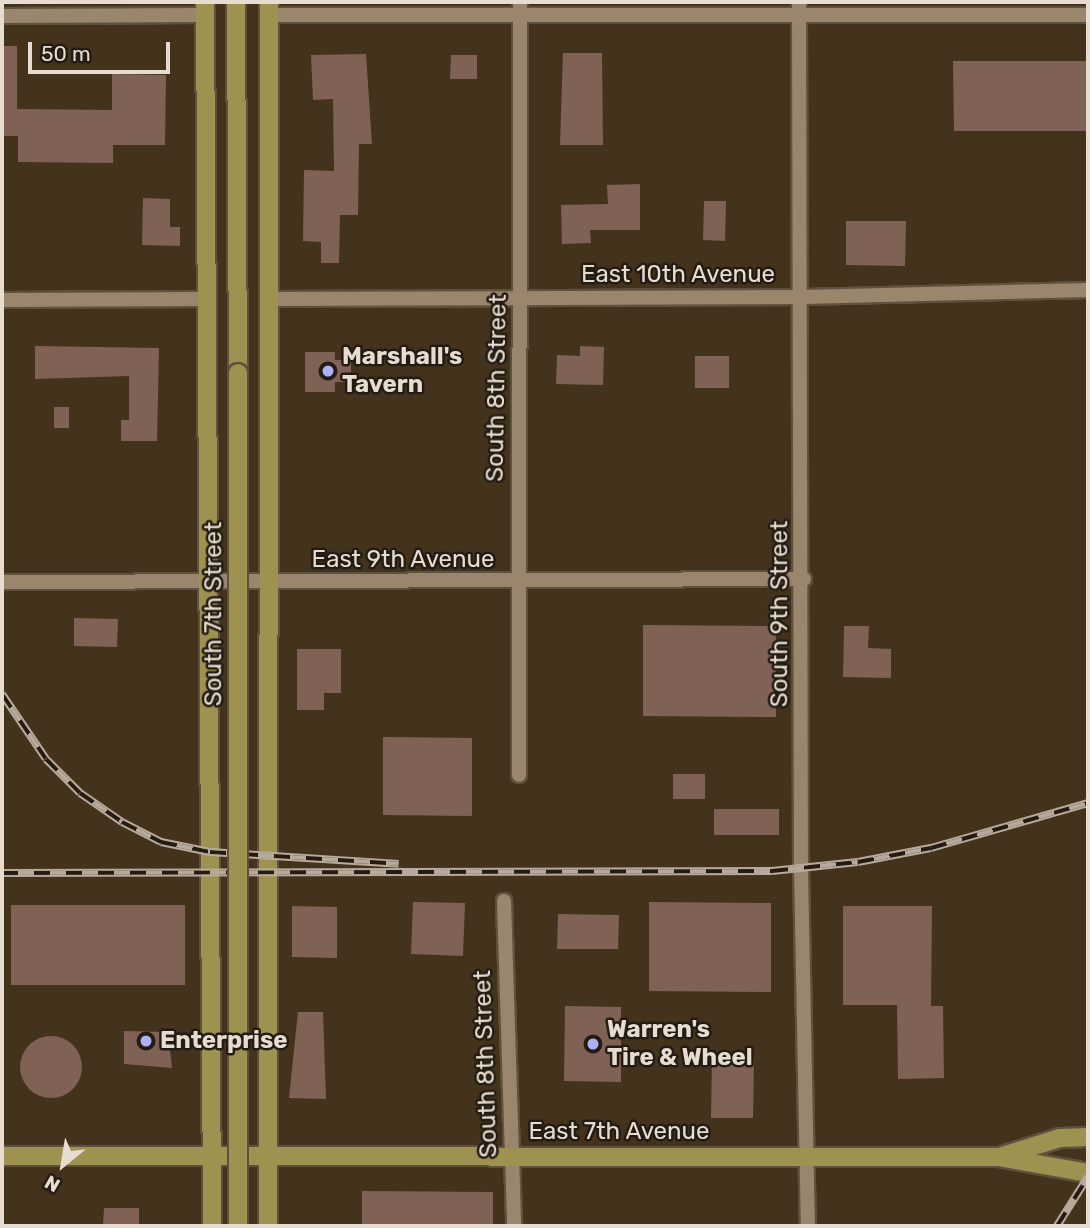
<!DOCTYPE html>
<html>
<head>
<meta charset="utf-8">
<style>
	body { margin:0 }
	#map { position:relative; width:1090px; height:1228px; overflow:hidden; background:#43331d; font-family:Rubik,sans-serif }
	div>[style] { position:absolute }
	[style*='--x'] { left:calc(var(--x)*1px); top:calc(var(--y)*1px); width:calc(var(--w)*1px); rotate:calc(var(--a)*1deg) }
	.built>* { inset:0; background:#4e3a1c }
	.building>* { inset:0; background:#7f6255 }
	.round { border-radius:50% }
	.roads { filter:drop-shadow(2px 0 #5e513d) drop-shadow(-2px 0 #5e513d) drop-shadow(0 2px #5e513d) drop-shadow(0 -2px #5e513d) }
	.minor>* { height:14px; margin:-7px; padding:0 7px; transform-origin:7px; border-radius:7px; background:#99866d }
	.primary>* { height:18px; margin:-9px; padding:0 9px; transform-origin:9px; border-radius:9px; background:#9d9250 }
	.rail>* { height:8px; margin-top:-4px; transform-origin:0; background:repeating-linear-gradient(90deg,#241c13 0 16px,#b6aa9b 0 32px); box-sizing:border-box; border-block:2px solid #b6aa9b }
	.bridges { filter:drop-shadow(2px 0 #5e513d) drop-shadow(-2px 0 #5e513d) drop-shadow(0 2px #5e513d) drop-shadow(0 -2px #5e513d) }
	.primary-bridge>* { height:18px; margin:-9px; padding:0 9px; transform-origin:9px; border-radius:9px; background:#9d9250 }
	.dots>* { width:19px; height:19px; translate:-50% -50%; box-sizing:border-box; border:4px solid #241c13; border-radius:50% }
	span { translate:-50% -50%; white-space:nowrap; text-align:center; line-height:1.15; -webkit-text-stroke:5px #241c13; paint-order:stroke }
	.street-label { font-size:24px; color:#e6dccf }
	.poi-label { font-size:24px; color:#e6dccf; font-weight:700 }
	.left { translate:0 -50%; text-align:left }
	.frame { position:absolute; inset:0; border:4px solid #e6dccf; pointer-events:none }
	.north { position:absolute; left:28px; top:1130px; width:70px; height:70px; -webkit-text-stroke:5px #241c13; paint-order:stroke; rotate:210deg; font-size:19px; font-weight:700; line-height:28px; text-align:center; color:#e6dccf }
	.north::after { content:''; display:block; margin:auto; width:24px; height:32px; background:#e6dccf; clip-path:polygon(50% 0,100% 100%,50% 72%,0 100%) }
	.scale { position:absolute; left:28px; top:42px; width:142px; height:32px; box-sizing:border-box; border:4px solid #e6dccf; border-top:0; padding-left:9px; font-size:21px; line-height:24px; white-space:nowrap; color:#e6dccf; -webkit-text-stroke:5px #241c13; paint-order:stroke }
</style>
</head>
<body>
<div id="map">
	<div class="built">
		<div style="clip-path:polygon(2px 2px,194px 2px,2px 4px)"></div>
	</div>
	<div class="building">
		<div style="clip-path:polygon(2px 46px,17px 46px,17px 109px,112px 110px,112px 74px,166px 75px,165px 145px,113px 145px,113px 163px,18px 162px,18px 136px,2px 136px)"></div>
		<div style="clip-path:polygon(563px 53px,602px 53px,603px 145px,560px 145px)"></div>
		<div style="clip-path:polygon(366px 54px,372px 144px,359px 144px,358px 215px,340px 215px,339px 263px,321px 263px,321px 242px,303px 241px,304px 170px,334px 171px,333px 99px,313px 100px,311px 55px)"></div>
		<div style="clip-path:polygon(451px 55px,477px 55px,477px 79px,450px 79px)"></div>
		<div style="clip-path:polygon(953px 61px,1088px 61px,1088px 131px,954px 131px)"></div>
		<div style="clip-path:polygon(640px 184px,640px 230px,590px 230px,591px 243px,562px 244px,561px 205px,608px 204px,607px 185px)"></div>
		<div style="clip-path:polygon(143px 198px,170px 199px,170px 227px,180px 227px,180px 246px,142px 245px)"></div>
		<div style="clip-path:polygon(704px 201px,726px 201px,725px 241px,703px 240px)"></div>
		<div style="clip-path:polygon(846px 221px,906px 221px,905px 266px,846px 265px)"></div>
		<div style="clip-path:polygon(35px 346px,159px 348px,157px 441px,121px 441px,121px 420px,129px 420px,129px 376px,35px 379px)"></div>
		<div style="clip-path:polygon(580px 346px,604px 347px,603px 385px,556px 384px,557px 355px,580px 356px)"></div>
		<div style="clip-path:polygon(305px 352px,335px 352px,335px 360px,351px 360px,351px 382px,335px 382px,335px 392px,305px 392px)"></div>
		<div style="clip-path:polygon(695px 356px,729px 356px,729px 388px,695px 388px)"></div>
		<div style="clip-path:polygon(54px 407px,69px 407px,69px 428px,54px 428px)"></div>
		<div style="clip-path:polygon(74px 618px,118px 619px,117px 647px,74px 646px)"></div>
		<div style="clip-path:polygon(643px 625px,776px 626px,776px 717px,643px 716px)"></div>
		<div style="clip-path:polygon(844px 626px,869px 626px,868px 648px,891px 649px,891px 678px,843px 677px)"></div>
		<div style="clip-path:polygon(297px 649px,341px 649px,341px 693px,324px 693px,324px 710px,297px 710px)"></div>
		<div style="clip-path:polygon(383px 737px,472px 738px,472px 816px,383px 815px)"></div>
		<div style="clip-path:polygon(673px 774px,705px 774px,705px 799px,673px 799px)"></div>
		<div style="clip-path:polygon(714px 809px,779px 809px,779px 835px,714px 835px)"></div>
		<div style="clip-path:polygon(413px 902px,465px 903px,463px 956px,411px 954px)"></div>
		<div style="clip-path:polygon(649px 902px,771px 903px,771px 992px,649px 991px)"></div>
		<div style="clip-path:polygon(11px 905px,185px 905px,185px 985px,11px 985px)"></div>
		<div style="clip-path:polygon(292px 906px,337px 907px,337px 958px,292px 957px)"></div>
		<div style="clip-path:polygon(843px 906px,932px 906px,931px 1006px,943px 1006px,944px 1078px,898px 1079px,897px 1005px,843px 1005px)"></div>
		<div style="clip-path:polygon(558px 914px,619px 915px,618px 949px,557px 949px)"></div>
		<div style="clip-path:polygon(565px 1006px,621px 1007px,621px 1082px,564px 1081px)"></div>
		<div style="clip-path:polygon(298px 1012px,323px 1012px,326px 1099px,289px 1098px)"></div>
		<div style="clip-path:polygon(124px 1031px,168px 1032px,172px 1068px,124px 1064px)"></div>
		<div class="round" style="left:20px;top:1036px;width:62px;height:62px"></div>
		<div style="clip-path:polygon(712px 1060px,754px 1060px,753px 1118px,711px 1118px)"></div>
		<div style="clip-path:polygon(362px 1191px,493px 1192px,493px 1226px,362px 1226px)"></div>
		<div style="clip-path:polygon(104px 1208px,139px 1208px,139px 1226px,103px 1226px)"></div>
	</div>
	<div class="roads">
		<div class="minor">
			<div style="--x:799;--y:2;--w:866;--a:89.87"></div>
			<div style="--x:801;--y:868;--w:358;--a:88.9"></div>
			<div style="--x:269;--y:15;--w:819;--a:0"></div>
			<div style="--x:2;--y:16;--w:202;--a:-0.3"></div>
			<div style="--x:268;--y:299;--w:535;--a:-0.21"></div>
			<div style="--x:803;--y:297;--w:285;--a:-1.4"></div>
			<div style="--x:2;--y:300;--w:204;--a:-0.3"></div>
			<div style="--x:2;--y:582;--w:802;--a:-0.21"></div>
			<div style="--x:519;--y:775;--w:773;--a:-89.93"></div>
			<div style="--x:504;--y:901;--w:325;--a:88.2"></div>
		</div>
		<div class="primary">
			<div style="--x:205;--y:2;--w:1224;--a:89.67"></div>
			<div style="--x:236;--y:2;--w:371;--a:89.7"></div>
			<div style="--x:2;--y:1156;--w:996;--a:0.06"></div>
			<div style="--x:998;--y:1157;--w:91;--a:10.1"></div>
			<div style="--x:1002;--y:1156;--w:61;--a:-17.2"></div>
			<div style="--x:1060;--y:1138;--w:28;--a:-2"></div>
			<div style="--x:268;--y:1226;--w:1224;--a:-89.95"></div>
		</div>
	</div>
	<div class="rail">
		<div style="--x:2;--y:694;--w:78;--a:55.9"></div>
		<div style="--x:46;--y:759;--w:48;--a:45"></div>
		<div style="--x:80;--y:793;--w:51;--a:34.6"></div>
		<div style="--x:122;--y:822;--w:44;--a:27.1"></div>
		<div style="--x:161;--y:842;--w:50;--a:11.5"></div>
		<div style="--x:210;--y:852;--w:189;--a:3.6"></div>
		<div style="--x:2;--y:873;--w:770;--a:-0.15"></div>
		<div style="--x:772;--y:871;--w:86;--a:-6"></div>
		<div style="--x:858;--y:862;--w:74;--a:-10.9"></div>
		<div style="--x:931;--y:848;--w:163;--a:-16"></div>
		<div style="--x:1057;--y:1226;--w:58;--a:-57.7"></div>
	</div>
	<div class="bridges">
		<div class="primary-bridge">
			<div style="--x:238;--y:1226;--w:853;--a:-90"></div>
		</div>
	</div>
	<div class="dots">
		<div style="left:328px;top:371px;background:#afaefa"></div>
		<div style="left:146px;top:1041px;background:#afaefa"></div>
		<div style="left:593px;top:1044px;background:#afaefa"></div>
	</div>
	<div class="street-label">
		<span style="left:678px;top:275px">East 10th Avenue</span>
		<span style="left:497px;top:388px;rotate:-89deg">South 8th Street</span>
		<span style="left:403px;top:560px">East 9th Avenue</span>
		<span style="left:214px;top:614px;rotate:-90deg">South 7th Street</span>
		<span style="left:780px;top:614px;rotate:-90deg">South 9th Street</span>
		<span style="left:486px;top:1064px;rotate:-92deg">South 8th Street</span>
		<span style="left:619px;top:1132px">East 7th Avenue</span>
	</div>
	<div class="poi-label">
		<span class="left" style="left:342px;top:371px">Marshall's<br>Tavern</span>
		<span class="left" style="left:607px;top:1044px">Warren's<br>Tire &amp; Wheel</span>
		<span class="left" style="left:160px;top:1041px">Enterprise</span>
	</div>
	<div class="frame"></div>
	<div class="north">N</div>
	<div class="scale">50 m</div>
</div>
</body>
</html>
